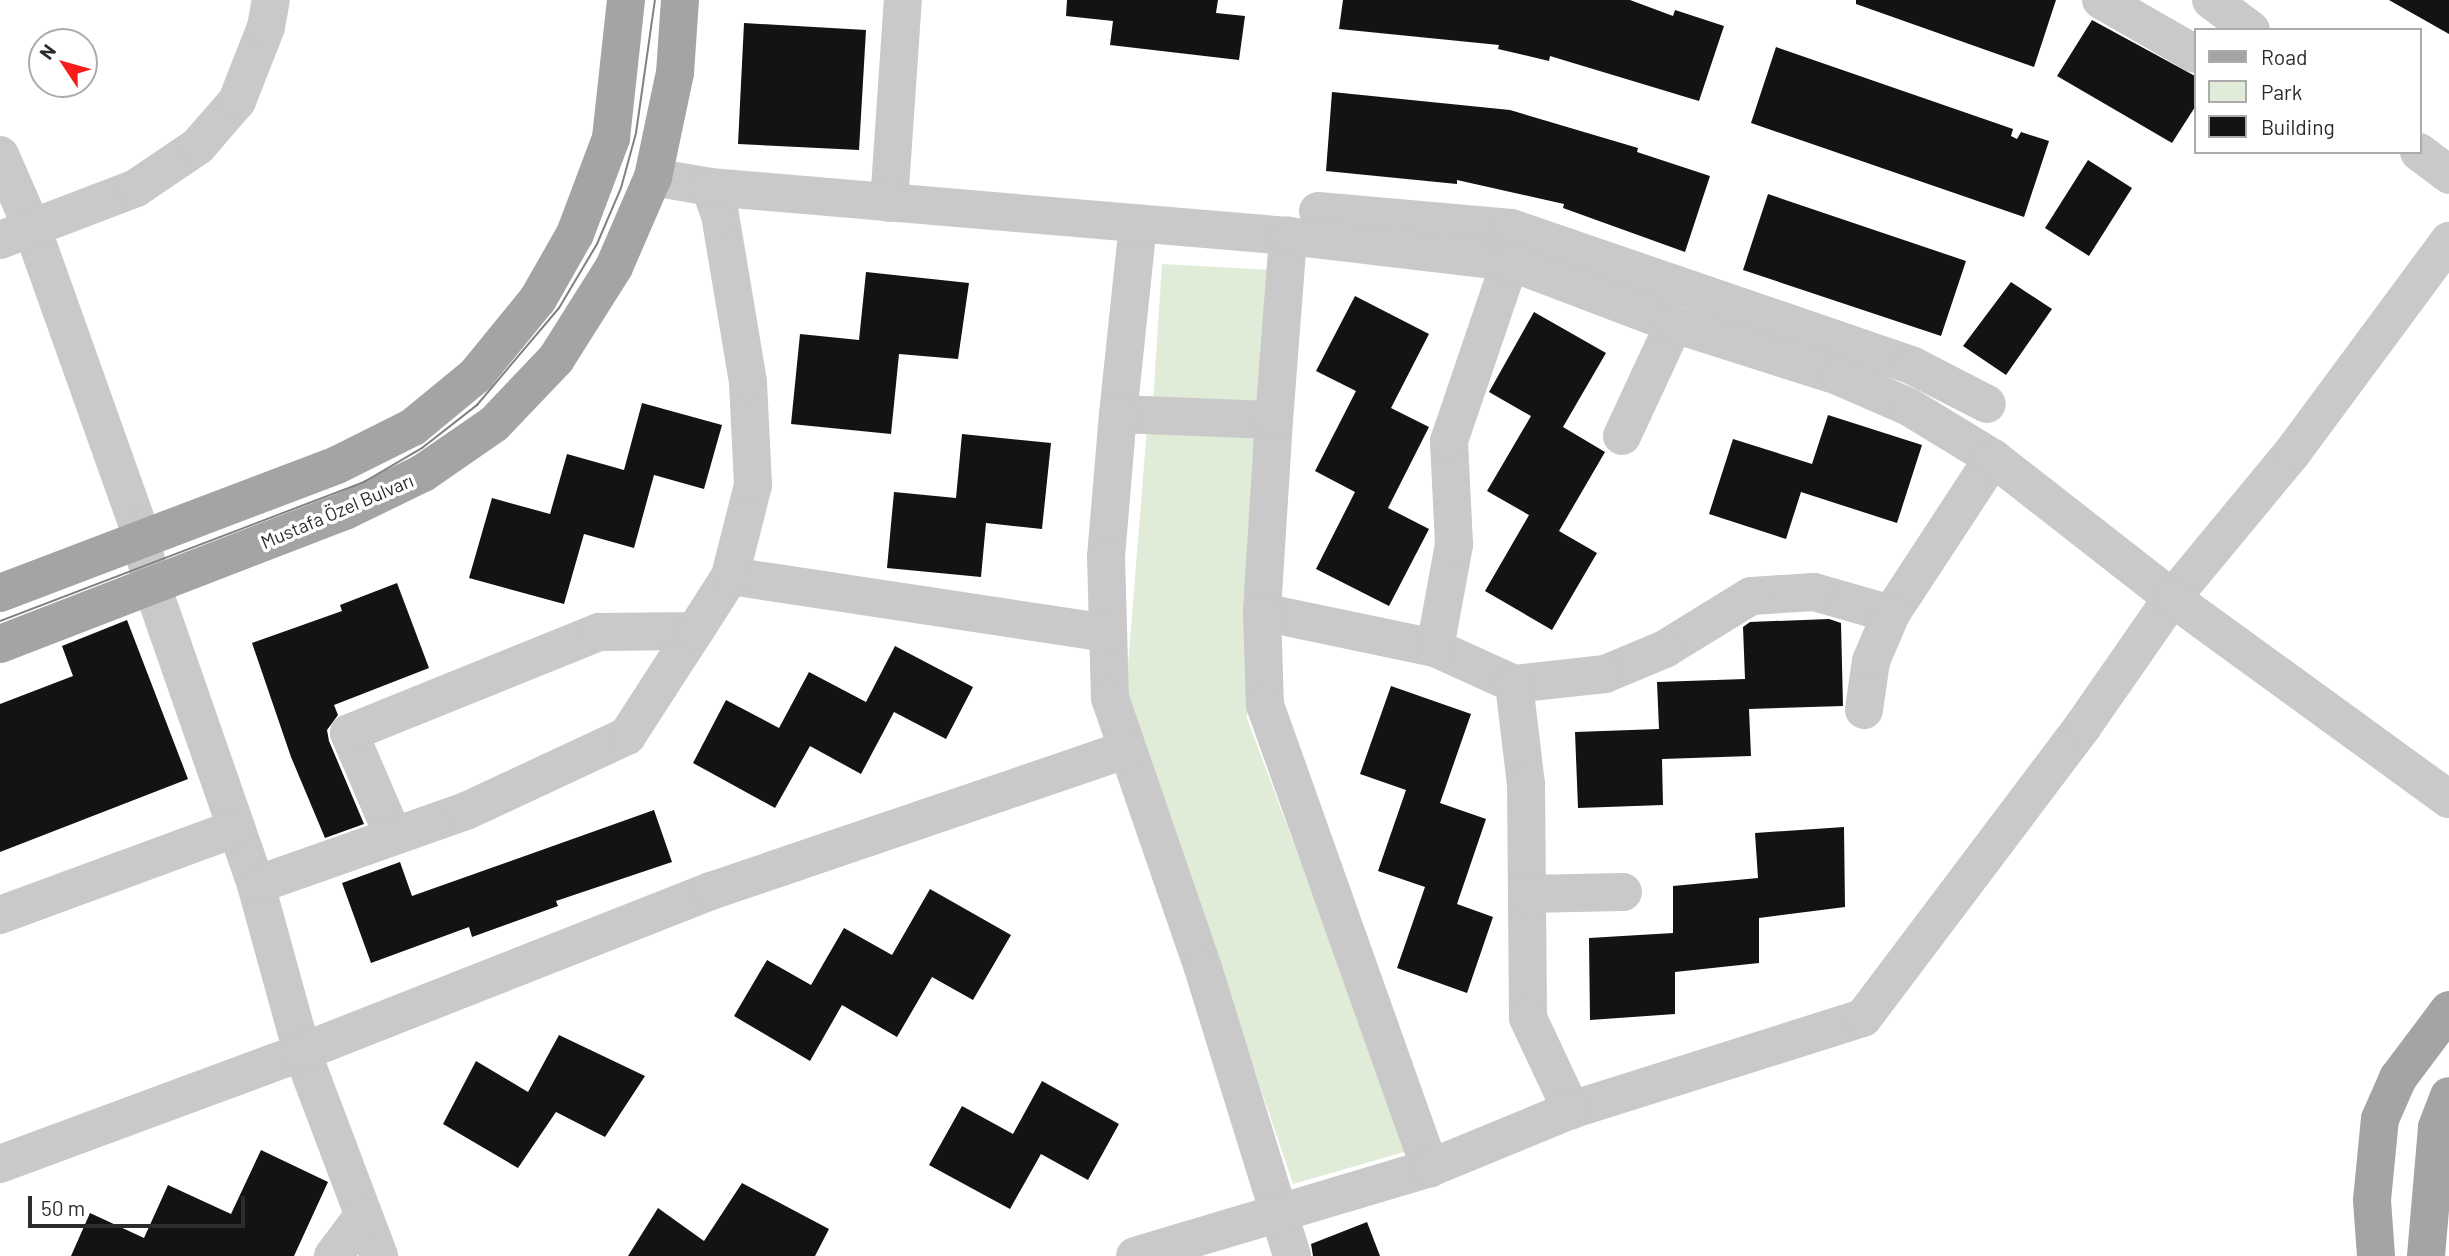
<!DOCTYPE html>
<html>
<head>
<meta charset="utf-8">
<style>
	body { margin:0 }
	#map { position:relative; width:2449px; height:1256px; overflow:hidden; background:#fff; font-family:Barlow,sans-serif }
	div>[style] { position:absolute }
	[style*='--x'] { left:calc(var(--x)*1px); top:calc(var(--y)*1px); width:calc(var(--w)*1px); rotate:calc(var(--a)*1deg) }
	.green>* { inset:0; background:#e0ecd7 }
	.building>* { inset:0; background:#131313 }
	.minor>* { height:38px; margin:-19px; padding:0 19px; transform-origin:19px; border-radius:19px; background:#c9c9c9 }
	.major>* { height:38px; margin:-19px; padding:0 19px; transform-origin:19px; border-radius:19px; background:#a4a4a4 }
	.tram>* { height:2px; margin:-1px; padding:0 1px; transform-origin:1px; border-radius:1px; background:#818181 }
	span { translate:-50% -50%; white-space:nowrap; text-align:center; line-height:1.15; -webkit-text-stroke:7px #fff; paint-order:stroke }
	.street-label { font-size:19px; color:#2c2c2c }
	.legend { position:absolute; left:2194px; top:28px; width:228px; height:126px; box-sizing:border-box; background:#fff; border:2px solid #ababab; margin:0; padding:9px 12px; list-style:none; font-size:21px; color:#2c2c2c }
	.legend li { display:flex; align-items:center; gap:14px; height:35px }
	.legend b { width:35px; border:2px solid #ababab }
	.north { position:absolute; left:28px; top:28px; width:70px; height:70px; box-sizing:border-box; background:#fff; border:2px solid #ababab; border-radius:50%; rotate:306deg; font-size:19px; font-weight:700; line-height:28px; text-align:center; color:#2c2c2c }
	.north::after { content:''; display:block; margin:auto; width:24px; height:32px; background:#f71e1a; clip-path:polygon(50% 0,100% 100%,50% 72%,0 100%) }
	.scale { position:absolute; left:28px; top:1196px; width:217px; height:32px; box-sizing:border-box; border:4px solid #2c2c2c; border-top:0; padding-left:9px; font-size:21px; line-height:24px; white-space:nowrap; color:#2c2c2c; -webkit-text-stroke:5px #fff; paint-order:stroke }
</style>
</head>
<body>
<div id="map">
	<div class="green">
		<div style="clip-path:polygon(1162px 264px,1274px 270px,1266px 409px,1153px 402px)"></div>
		<div style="clip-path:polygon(1147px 428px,1262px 434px,1247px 718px,1408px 1151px,1293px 1184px,1126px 690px)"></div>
	</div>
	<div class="building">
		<div style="clip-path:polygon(1067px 0,1218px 0,1216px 13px,1245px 16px,1239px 60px,1110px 45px,1113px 21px,1066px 16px)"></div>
		<div style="clip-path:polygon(1343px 0,1630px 0,1673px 16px,1675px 10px,1724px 26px,1699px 101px,1550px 56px,1549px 61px,1498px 49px,1499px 45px,1339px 29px)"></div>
		<div style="clip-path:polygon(1856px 0,2056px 0,2034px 67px,1856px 4px)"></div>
		<div style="clip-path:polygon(2389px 0,2449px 0,2449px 34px)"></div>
		<div style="clip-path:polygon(2092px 20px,2195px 76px,2195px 107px,2172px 143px,2057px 76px)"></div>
		<div style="clip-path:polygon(744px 23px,866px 30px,859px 150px,738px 144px)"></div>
		<div style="clip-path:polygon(1776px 47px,2013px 129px,2011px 136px,2017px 139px,2021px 132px,2049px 141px,2024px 217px,1751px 123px)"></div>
		<div style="clip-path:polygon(1332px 92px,1510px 110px,1638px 148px,1637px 152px,1710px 176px,1685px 252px,1563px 208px,1564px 204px,1457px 180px,1457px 184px,1326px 171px)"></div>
		<div style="clip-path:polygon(2088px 160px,2132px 188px,2089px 256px,2045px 228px)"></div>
		<div style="clip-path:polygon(1768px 194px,1966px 261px,1941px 336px,1743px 270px)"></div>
		<div style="clip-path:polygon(866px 272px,969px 283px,958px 359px,899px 354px,891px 434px,791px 424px,800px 334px,859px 340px)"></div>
		<div style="clip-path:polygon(2011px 282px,2052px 309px,2006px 375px,1963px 346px)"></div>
		<div style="clip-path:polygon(1355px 296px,1429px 334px,1391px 408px,1429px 427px,1388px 508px,1429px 529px,1389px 606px,1316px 569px,1355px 492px,1315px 471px,1356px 391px,1316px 371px)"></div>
		<div style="clip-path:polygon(1534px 312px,1606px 353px,1563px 427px,1605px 452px,1559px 531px,1597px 553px,1552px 630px,1485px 591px,1529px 515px,1487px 491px,1531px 416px,1489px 392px)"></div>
		<div style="clip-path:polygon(642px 403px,722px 425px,704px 489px,654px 475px,634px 548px,584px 534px,564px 604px,469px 578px,492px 498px,550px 514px,567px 454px,624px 470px)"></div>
		<div style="clip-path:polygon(1828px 415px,1922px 445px,1897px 523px,1801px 492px,1786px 539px,1709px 514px,1733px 439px,1812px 464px)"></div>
		<div style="clip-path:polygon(962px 434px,1051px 443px,1042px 529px,986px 523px,981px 577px,887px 568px,894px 492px,956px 498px)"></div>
		<div style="clip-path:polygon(397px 583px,429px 668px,334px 705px,338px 715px,327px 730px,329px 741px,364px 824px,325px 838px,291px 757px,252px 643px,342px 611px,340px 605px)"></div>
		<div style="clip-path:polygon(1829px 619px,1841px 623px,1843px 706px,1749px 709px,1751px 756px,1662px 759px,1663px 805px,1578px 808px,1575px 732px,1659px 729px,1657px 682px,1745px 679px,1743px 627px,1750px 622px)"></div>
		<div style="clip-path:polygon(127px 620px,188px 779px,0 852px,0 704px,73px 676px,62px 646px)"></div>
		<div style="clip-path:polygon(895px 646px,973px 687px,946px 739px,894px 712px,861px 774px,810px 746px,775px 808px,693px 763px,726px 700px,779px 728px,809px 672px,866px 702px)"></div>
		<div style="clip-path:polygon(1391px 686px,1471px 714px,1440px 803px,1486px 819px,1457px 904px,1493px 917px,1467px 993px,1397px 968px,1425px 887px,1378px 871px,1406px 790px,1360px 774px)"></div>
		<div style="clip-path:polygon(654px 810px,672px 862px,556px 901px,558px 906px,472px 937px,469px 927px,371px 963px,342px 883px,400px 862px,412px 896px)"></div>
		<div style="clip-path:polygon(1844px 827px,1845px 907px,1759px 918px,1759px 963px,1675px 972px,1675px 1014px,1590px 1020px,1589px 938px,1673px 933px,1673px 886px,1758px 878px,1755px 833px)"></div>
		<div style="clip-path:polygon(930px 889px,1011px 935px,973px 1000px,932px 977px,897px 1037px,842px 1005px,810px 1061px,734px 1016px,767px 960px,811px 985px,844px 928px,892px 955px)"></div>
		<div style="clip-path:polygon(559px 1035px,645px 1076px,605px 1137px,556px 1112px,518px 1168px,443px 1124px,476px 1061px,528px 1092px)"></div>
		<div style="clip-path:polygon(1042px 1081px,1119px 1124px,1088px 1180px,1041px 1154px,1010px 1209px,929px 1165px,962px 1106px,1013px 1134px)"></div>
		<div style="clip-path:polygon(261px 1150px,328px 1182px,294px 1256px,71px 1256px,90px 1213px,144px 1238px,168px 1185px,231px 1214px)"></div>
		<div style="clip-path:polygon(742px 1183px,829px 1229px,815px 1256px,628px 1256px,658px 1208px,704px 1241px)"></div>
		<div style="clip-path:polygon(1367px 1222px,1380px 1256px,1313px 1256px,1311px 1244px)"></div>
	</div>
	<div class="minor">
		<div style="--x:2101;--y:0;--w:108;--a:29.9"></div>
		<div style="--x:2211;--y:0;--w:50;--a:36.9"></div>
		<div style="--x:2419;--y:152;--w:38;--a:37"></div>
		<div style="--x:0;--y:155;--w:80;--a:66.3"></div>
		<div style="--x:32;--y:228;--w:319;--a:70.4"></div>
		<div style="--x:139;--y:529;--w:58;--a:77.2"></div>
		<div style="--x:152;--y:586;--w:317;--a:70.8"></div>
		<div style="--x:256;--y:885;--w:173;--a:74.6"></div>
		<div style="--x:302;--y:1052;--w:218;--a:69.3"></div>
		<div style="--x:653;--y:177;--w:58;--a:10"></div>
		<div style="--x:889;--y:203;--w:203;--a:-86.1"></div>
		<div style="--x:1318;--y:211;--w:194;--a:5"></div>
		<div style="--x:1511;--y:228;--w:425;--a:18.9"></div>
		<div style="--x:1913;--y:366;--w:83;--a:27.2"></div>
		<div style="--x:1138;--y:224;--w:191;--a:96"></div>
		<div style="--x:1118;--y:414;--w:156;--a:2.2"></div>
		<div style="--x:1274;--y:420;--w:192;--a:93.6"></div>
		<div style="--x:1262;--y:612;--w:177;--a:11.8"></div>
		<div style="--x:1435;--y:648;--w:87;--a:24.5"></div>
		<div style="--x:0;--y:240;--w:146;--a:-20.9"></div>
		<div style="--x:136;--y:188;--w:75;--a:-34.1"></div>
		<div style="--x:198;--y:146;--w:60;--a:-49.1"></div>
		<div style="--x:237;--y:101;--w:79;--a:-68.6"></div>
		<div style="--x:266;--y:27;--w:27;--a:-80"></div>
		<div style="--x:1118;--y:414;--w:143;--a:94.8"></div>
		<div style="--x:1106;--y:556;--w:142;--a:88.4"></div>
		<div style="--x:1110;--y:698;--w:286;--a:71"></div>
		<div style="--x:1203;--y:968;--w:301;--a:72.8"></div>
		<div style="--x:1274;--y:420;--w:185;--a:-85.6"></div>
		<div style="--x:1622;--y:436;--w:123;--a:-65.1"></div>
		<div style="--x:1993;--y:458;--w:186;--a:123.2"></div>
		<div style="--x:1891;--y:614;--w:80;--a:-164.1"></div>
		<div style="--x:1814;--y:592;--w:63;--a:176.4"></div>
		<div style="--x:1751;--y:596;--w:101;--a:148.4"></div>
		<div style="--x:1665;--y:649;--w:65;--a:157.4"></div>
		<div style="--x:1605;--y:674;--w:92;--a:173.7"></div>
		<div style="--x:1514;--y:684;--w:101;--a:83.2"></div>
		<div style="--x:1526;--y:784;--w:234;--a:89.5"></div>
		<div style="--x:1528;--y:1018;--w:102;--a:64.9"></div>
		<div style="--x:1571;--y:1110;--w:306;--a:-17.5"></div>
		<div style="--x:1863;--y:1018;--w:366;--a:-53"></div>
		<div style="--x:2083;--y:726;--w:156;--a:-55.2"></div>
		<div style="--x:2172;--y:598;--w:188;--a:-50.4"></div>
		<div style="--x:2292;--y:453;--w:264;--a:-53.5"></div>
		<div style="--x:730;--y:576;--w:382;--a:8.6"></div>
		<div style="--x:1262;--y:612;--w:93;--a:88.2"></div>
		<div style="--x:1265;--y:705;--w:492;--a:70.4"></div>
		<div style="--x:1435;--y:648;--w:106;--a:-79.6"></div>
		<div style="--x:1454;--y:544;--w:103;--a:-92.8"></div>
		<div style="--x:1449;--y:441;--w:189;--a:-71.2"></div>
		<div style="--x:1864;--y:710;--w:49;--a:-81.9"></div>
		<div style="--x:1871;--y:661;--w:51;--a:-66.9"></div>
		<div style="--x:393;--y:835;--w:111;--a:-113.3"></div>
		<div style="--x:349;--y:733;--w:270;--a:-22"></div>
		<div style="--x:599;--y:632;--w:96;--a:-0.6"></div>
		<div style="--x:256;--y:885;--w:223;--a:-19.4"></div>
		<div style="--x:466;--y:811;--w:178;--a:-25"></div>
		<div style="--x:627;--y:736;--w:125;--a:-57.1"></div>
		<div style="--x:695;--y:631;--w:65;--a:-57.5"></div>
		<div style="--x:730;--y:576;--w:94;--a:-75.8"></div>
		<div style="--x:753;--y:485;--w:103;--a:-92.8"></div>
		<div style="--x:748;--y:382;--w:169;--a:-99.5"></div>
		<div style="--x:720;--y:215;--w:30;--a:-110"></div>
		<div style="--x:710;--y:187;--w:580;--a:4.85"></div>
		<div style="--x:1288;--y:236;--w:224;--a:6.7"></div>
		<div style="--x:1510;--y:262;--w:175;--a:20.7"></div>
		<div style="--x:1674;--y:324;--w:172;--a:17.6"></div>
		<div style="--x:1838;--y:376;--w:77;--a:23.6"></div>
		<div style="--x:1909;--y:407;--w:98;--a:31.3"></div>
		<div style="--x:1993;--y:458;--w:227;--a:38"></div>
		<div style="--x:2172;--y:598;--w:342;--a:36"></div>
		<div style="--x:1527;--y:894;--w:96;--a:-1.2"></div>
		<div style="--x:0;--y:915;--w:252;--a:-20.2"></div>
		<div style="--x:0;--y:1164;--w:322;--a:-20.3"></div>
		<div style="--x:302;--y:1052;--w:440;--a:-21.5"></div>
		<div style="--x:711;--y:891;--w:438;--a:-18.8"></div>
		<div style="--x:333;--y:1256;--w:50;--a:-53.1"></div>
		<div style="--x:1135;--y:1256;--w:308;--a:-16.6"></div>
		<div style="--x:1430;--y:1168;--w:152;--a:-22.4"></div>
	</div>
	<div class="major">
		<div style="--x:0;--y:593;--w:360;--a:-20.8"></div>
		<div style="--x:337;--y:465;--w:85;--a:-26.6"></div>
		<div style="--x:413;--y:427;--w:82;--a:-39.5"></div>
		<div style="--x:476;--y:375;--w:98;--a:-50.8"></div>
		<div style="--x:538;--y:299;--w:75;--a:-60.4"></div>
		<div style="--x:575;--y:234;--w:103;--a:-69.4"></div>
		<div style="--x:611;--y:138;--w:139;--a:-83.8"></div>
		<div style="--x:0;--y:644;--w:370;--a:-21.1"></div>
		<div style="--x:345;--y:511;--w:87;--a:-26"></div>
		<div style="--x:423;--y:473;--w:86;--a:-34.6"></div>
		<div style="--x:494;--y:424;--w:90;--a:-46.4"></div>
		<div style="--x:556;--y:359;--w:109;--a:-57.8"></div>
		<div style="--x:614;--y:267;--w:98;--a:-66.6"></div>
		<div style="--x:653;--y:177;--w:106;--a:-78.1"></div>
		<div style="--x:675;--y:73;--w:73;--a:-86.1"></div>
		<div style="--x:2376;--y:1256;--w:56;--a:-94.1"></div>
		<div style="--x:2372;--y:1200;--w:81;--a:-84.4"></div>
		<div style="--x:2380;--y:1119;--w:45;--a:-66.3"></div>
		<div style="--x:2398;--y:1078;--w:85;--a:-53.1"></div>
		<div style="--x:2426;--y:1256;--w:129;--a:-85.1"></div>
		<div style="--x:2437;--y:1127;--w:33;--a:-69"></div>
	</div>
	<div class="tram">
		<div style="--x:0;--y:621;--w:390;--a:-20.9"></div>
		<div style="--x:364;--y:482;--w:67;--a:-30.4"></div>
		<div style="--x:422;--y:448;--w:70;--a:-38"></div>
		<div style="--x:477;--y:405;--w:127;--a:-49.8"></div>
		<div style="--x:559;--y:308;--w:74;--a:-59.3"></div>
		<div style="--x:597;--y:244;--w:61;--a:-66.8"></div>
		<div style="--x:621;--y:188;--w:57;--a:-74.7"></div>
		<div style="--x:636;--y:133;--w:134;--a:-81.9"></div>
	</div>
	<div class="street-label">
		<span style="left:337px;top:511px;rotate:-23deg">Mustafa Özel Bulvarı</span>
	</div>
	<ul class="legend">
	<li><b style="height:9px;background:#a4a4a4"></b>Road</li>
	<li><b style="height:19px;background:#e0ecd7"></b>Park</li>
	<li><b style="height:19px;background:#131313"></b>Building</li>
	</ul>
	<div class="north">N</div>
	<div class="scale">50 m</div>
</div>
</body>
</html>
